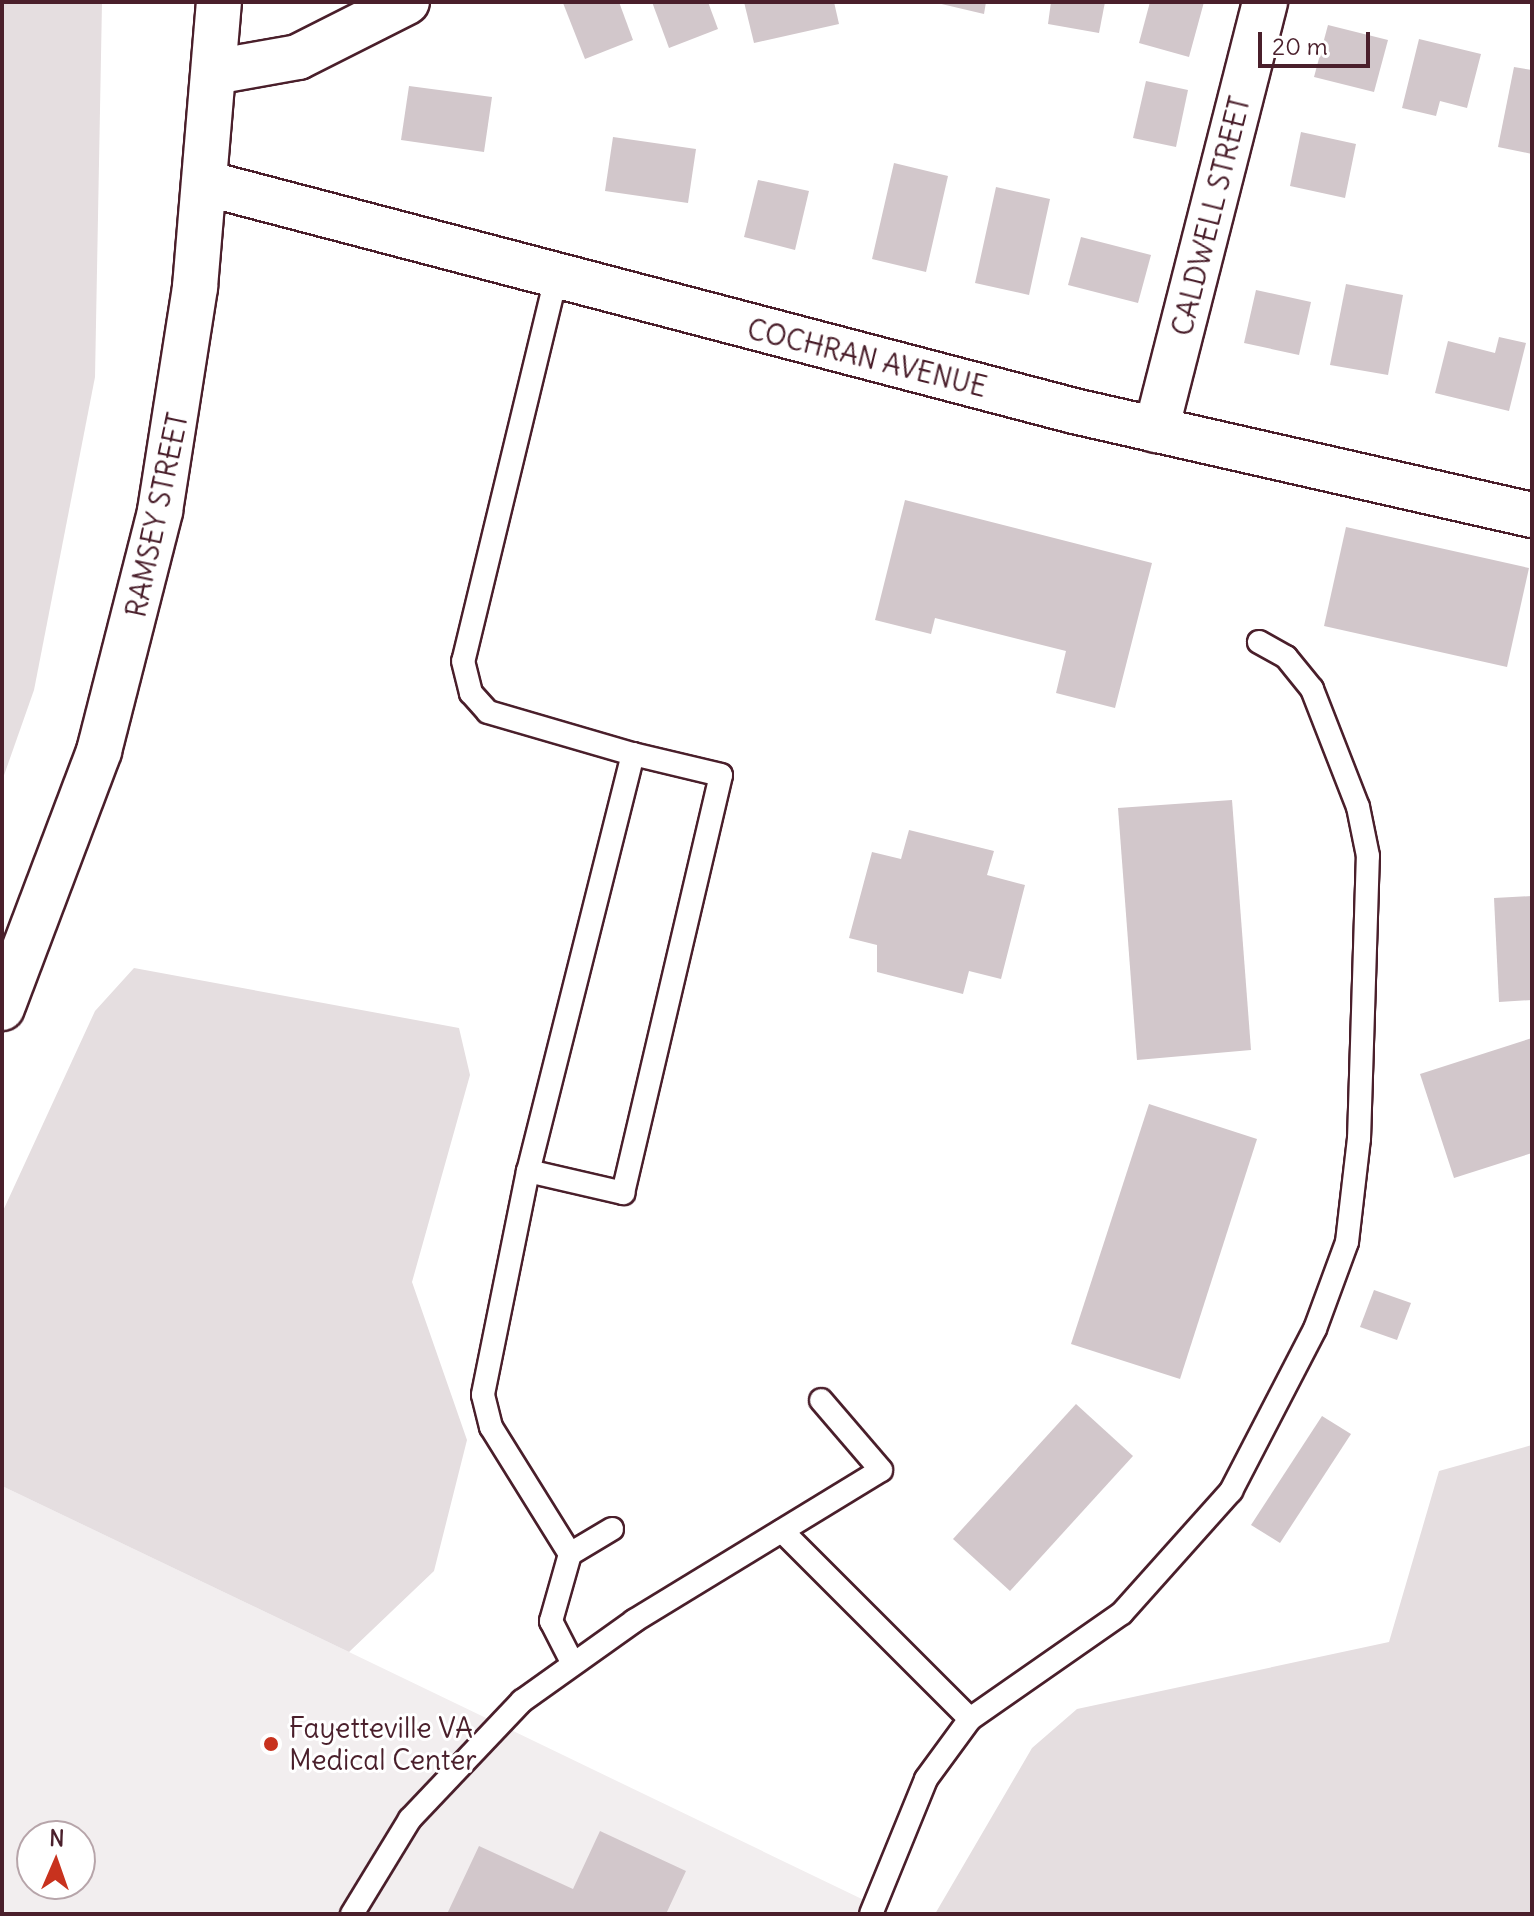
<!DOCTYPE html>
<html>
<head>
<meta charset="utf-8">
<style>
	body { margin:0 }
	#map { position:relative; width:1534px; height:1916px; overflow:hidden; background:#fff; font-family:Delius,sans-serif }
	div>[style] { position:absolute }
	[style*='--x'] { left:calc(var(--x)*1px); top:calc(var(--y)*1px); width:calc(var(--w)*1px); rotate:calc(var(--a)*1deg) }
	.built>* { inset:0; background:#f2eeef }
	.green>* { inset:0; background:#e5dee0 }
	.building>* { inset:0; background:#d2c7cb }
	.roads { filter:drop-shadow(2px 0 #4a1f2b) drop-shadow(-2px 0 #4a1f2b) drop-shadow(0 2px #4a1f2b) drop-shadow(0 -2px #4a1f2b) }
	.service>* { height:22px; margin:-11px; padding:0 11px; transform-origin:11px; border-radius:11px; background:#fff }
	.minor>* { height:44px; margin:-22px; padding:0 22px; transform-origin:22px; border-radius:22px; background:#fff }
	.primary>* { height:44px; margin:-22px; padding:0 22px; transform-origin:22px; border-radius:22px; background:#fff }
	.dots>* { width:22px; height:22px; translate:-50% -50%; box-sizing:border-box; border:4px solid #fff; border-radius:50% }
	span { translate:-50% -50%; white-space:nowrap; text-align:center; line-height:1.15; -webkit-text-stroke:6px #fff; paint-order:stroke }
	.street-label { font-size:28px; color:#4a1f2b }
	.poi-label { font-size:28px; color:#4a1f2b }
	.left { translate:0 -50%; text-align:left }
	.frame { position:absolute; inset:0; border:4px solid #4a1f2b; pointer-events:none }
	.north { position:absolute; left:16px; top:1820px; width:80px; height:80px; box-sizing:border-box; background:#fff; border:2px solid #b7a5aa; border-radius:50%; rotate:2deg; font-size:22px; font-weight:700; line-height:32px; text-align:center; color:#4a1f2b }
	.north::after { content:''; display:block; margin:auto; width:28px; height:36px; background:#c8321e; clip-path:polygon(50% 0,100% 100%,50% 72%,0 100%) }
	.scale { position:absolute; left:1258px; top:32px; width:112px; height:36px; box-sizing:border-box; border:4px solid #4a1f2b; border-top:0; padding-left:10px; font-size:24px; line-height:28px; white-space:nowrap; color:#4a1f2b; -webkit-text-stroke:6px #fff; paint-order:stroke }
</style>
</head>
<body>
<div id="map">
	<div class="built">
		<div style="clip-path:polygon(evenodd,2px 1486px,349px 1652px,893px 1914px,2px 1914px,2px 1486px,32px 1836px,80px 1836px,80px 1884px,32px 1884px,32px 1836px)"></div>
	</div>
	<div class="green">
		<div style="clip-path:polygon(2px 2px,102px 2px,95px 377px,34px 690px,2px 781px)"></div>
		<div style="clip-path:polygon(134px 968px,459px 1028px,470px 1075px,412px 1282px,467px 1440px,434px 1571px,349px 1652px,2px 1486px,2px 1213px,95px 1011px)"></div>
		<div style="clip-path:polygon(1532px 1445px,1532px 1914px,935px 1914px,1032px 1748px,1077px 1709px,1389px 1642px,1439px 1471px)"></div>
	</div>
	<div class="building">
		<div style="clip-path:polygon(619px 2px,633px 40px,585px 59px,563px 3px)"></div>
		<div style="clip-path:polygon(652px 2px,708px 2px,718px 29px,669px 48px)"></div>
		<div style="clip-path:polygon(744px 2px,834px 2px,839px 24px,754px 43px)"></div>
		<div style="clip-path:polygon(933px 2px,986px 2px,984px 14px)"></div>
		<div style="clip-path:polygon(1051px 2px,1105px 2px,1099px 33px,1048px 24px)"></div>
		<div style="clip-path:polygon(1150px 2px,1204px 2px,1189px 57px,1139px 43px)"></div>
		<div style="clip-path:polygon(1328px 25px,1388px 40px,1374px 92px,1314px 77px)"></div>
		<div style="clip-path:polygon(1419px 39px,1481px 54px,1467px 108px,1440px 101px,1436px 116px,1402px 108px)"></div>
		<div style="clip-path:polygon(1514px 67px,1532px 70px,1532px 154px,1498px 147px)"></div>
		<div style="clip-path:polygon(1146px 81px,1188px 90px,1176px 147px,1133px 138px)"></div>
		<div style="clip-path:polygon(409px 86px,492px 97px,484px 152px,401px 140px)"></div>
		<div style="clip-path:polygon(1301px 132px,1356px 144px,1345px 198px,1290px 186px)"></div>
		<div style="clip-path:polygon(613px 137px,696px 149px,688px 203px,605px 191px)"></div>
		<div style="clip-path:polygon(894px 163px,948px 176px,926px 272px,872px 259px)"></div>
		<div style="clip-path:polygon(758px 180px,809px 191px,795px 250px,744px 237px)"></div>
		<div style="clip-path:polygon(996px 187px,1050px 199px,1029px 295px,975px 283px)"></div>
		<div style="clip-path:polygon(1081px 237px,1151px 255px,1138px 303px,1068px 285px)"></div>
		<div style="clip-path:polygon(1346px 284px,1403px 295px,1388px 375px,1330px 365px)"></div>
		<div style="clip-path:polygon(1256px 290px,1311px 302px,1299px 355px,1244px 343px)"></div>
		<div style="clip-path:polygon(1499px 337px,1526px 343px,1509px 411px,1435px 393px,1448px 341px,1495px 353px)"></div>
		<div style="clip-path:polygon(905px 500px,1152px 563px,1115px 708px,1056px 693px,1066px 651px,935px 618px,931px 634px,875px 620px)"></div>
		<div style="clip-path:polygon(1346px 527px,1529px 568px,1507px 667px,1324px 626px)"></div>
		<div style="clip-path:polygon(1232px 800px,1251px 1050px,1137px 1060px,1118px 808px)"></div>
		<div style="clip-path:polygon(909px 830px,994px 851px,987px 875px,1025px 885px,1001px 979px,969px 971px,963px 994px,877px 972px,877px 945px,849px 938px,872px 852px,901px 859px)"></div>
		<div style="clip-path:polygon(1532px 896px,1532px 1000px,1499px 1002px,1494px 898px)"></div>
		<div style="clip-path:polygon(1532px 1038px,1532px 1153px,1454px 1178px,1420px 1074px)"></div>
		<div style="clip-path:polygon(1149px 1104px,1257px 1139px,1180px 1379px,1071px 1344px)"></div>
		<div style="clip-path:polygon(1374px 1290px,1411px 1303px,1397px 1340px,1360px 1327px)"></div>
		<div style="clip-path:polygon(1076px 1404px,1133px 1456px,1010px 1591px,953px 1539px)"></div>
		<div style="clip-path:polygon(1322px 1416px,1351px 1434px,1280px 1543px,1251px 1525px)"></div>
		<div style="clip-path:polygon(600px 1831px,686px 1871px,666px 1914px,447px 1914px,479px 1846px,573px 1889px)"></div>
	</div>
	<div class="roads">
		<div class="service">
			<div style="--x:556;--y:278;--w:394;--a:103.6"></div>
			<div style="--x:463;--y:661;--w:33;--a:76"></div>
			<div style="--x:471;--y:693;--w:25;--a:48"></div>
			<div style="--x:488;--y:712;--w:151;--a:16.2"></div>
			<div style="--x:528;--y:1171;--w:98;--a:13"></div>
			<div style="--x:623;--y:1193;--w:429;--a:-76.8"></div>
			<div style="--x:721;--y:775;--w:90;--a:-166.6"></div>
			<div style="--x:633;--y:754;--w:430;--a:104.1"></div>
			<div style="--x:528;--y:1171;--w:228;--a:101.4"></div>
			<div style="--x:483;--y:1395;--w:33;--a:76"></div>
			<div style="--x:491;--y:1427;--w:150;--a:58.1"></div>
			<div style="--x:570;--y:1554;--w:49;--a:-30.8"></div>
			<div style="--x:782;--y:1531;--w:266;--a:45"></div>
			<div style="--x:970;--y:1719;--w:185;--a:-34.9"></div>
			<div style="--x:1122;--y:1613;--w:164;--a:-48.2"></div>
			<div style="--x:1231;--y:1491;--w:182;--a:-62.6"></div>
			<div style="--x:1315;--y:1329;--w:93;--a:-69.8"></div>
			<div style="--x:1347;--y:1242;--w:104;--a:-83.4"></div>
			<div style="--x:1359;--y:1139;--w:283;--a:-88.2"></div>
			<div style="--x:1368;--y:856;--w:50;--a:-101.5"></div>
			<div style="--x:1358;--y:807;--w:127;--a:-111.3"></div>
			<div style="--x:1312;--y:689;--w:41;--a:-129.1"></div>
			<div style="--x:1286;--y:657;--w:31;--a:-151"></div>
			<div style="--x:570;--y:1554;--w:70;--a:105.8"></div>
			<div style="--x:551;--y:1621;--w:46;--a:62.9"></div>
			<div style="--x:352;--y:1914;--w:111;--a:-58.6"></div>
			<div style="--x:410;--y:1819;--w:163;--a:-46.5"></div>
			<div style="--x:522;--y:1701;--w:138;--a:-35.5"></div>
			<div style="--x:634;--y:1621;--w:289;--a:-31.4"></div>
			<div style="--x:881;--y:1470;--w:92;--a:-130.6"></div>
			<div style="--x:871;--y:1914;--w:146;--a:-67.8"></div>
			<div style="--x:926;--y:1779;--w:74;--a:-53.7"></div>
		</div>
		<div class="minor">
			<div style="--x:214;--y:72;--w:85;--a:-10.1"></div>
			<div style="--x:298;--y:57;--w:122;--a:-26.8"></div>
			<div style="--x:205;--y:183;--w:898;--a:14.7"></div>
			<div style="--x:1074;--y:411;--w:470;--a:12.8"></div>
			<div style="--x:1156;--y:430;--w:442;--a:-75.7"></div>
		</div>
		<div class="primary">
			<div style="--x:2;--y:1008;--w:275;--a:-69.3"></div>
			<div style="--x:99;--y:751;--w:248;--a:-75.7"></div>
			<div style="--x:160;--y:511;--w:227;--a:-81.1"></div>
			<div style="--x:195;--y:287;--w:286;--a:-85.2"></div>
		</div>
	</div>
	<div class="dots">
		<div style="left:271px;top:1744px;background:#c8321e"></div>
	</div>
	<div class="street-label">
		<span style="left:1211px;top:216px;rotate:-76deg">CALDWELL STREET</span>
		<span style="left:867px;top:358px;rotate:14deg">COCHRAN AVENUE</span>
		<span style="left:157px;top:515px;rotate:-78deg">RAMSEY STREET</span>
	</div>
	<div class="poi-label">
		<span class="left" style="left:289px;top:1744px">Fayetteville VA<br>Medical Center</span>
	</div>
	<div class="frame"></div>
	<div class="north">N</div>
	<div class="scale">20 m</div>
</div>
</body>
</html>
